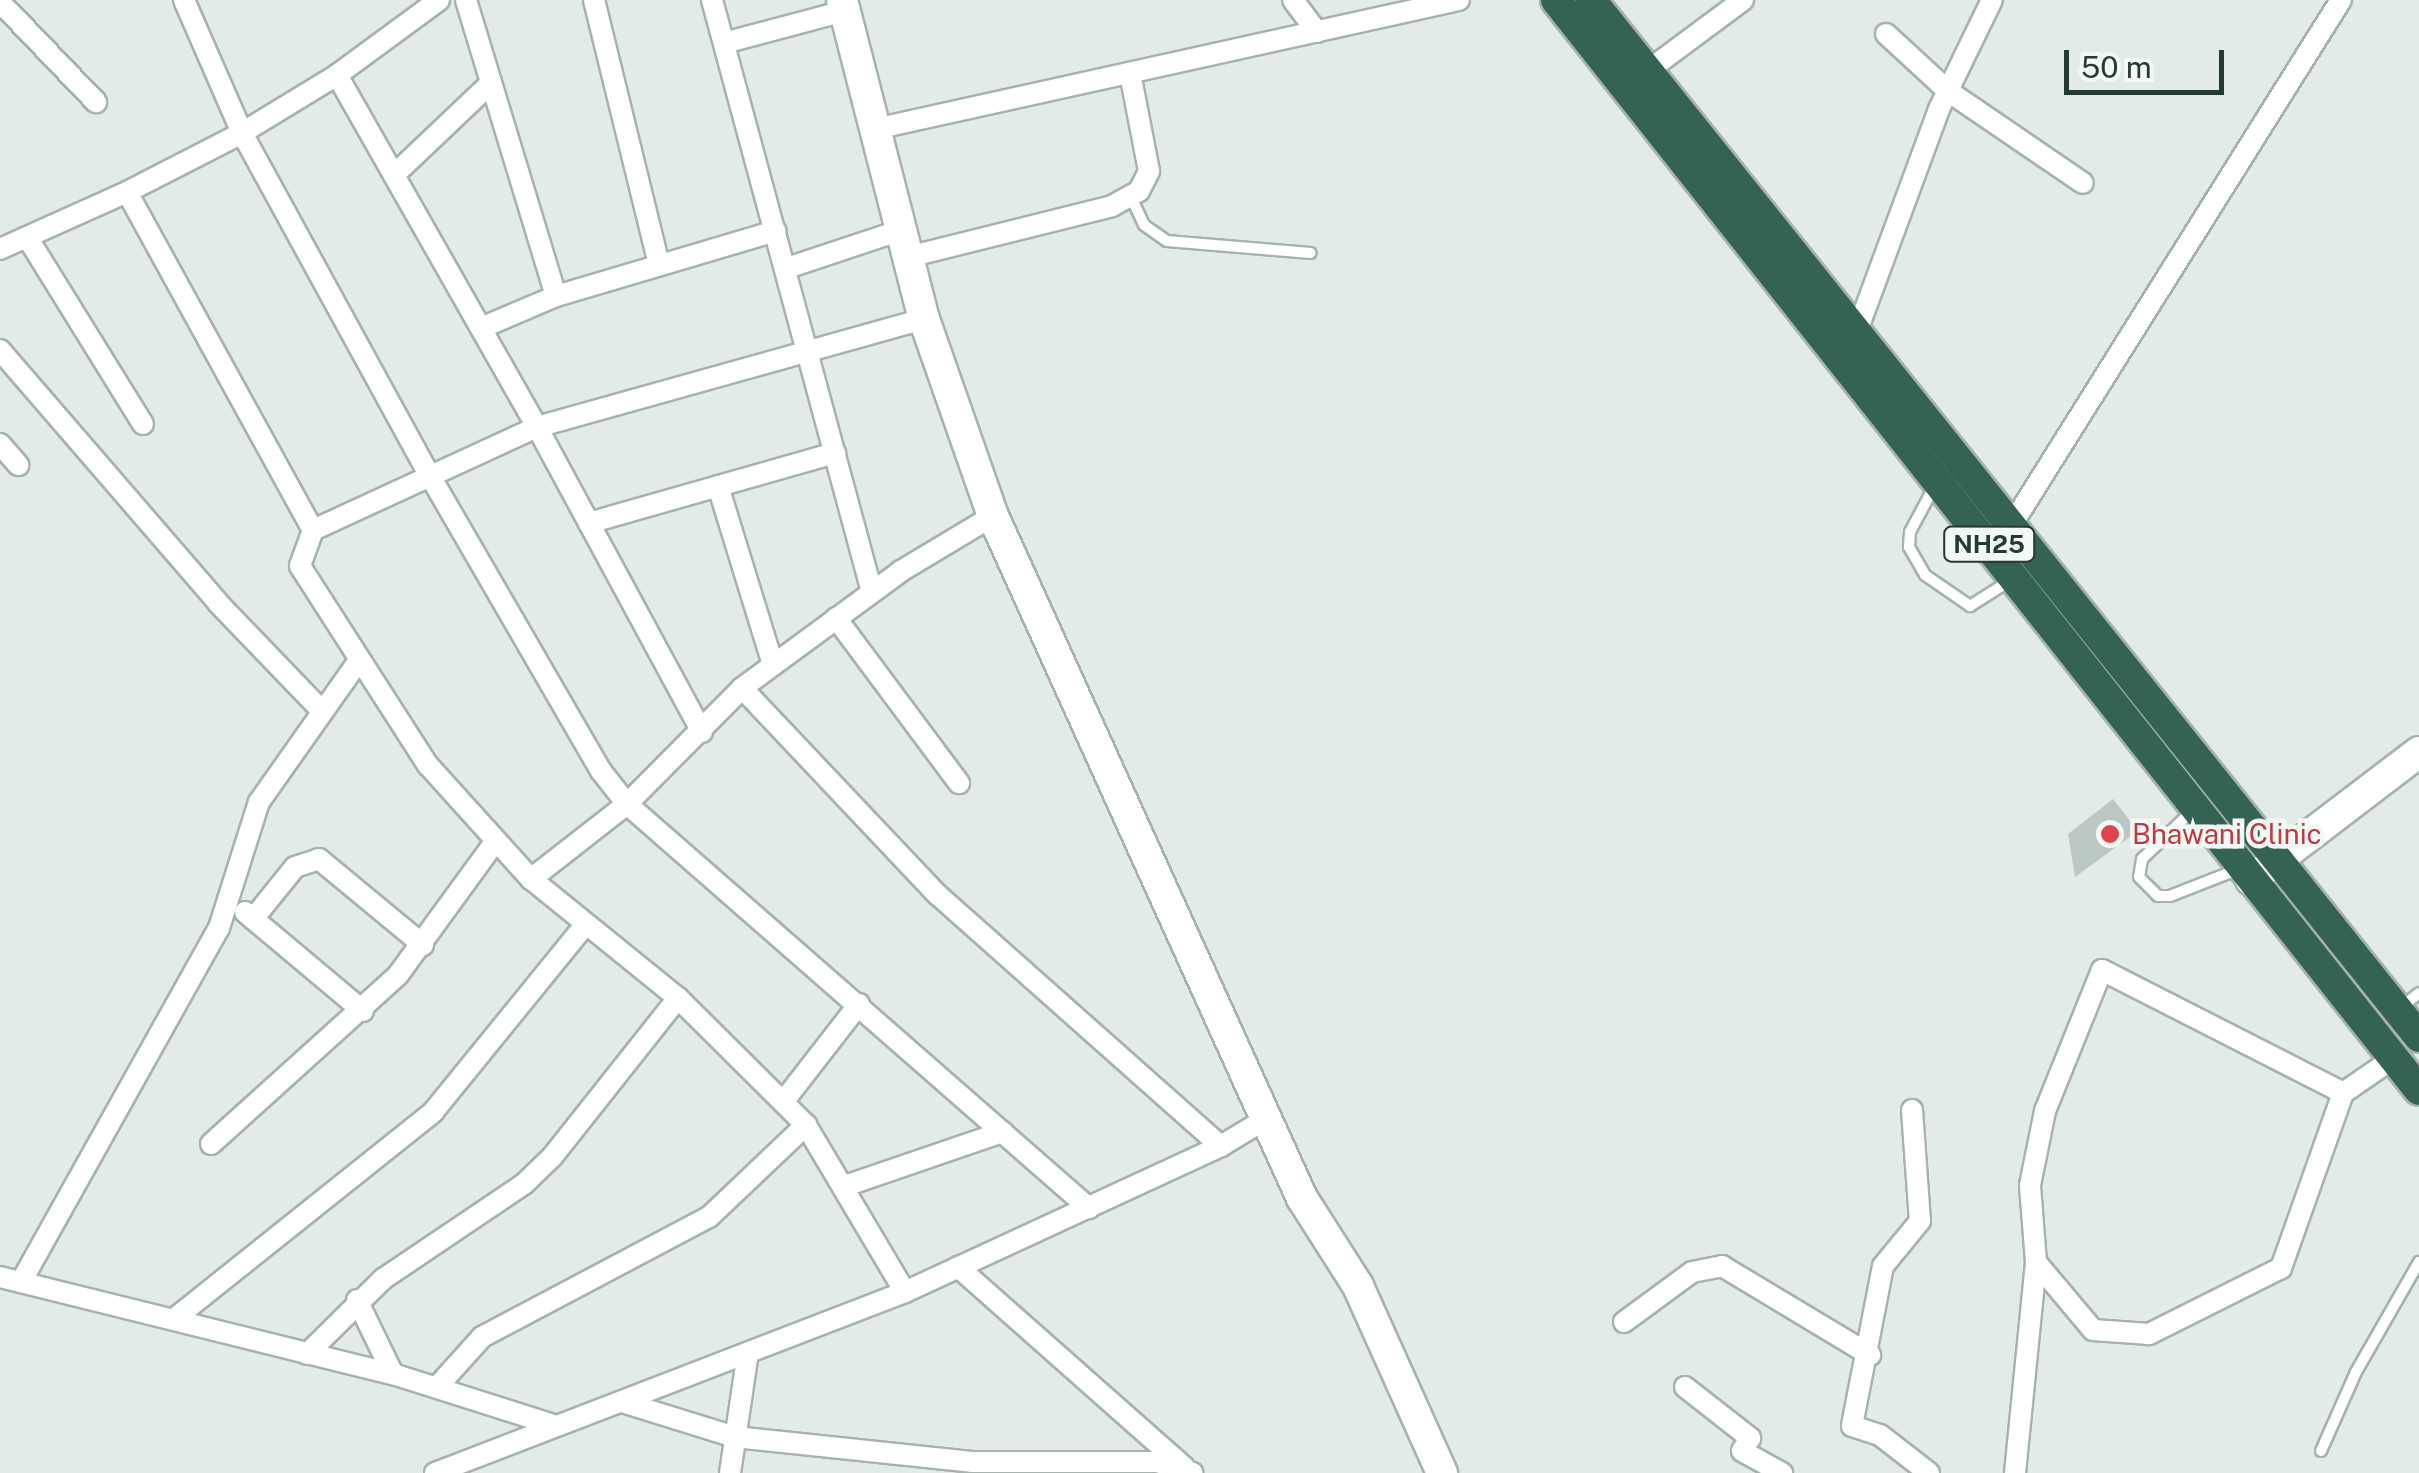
<!DOCTYPE html>
<html>
<head>
<meta charset="utf-8">
<style>
	body { margin:0 }
	#map { position:relative; width:2419px; height:1473px; overflow:hidden; background:#e3ebe7; font-family:"Public Sans",sans-serif }
	div>[style] { position:absolute }
	[style*='--x'] { left:calc(var(--x)*1px); top:calc(var(--y)*1px); width:calc(var(--w)*1px); rotate:calc(var(--a)*1deg) }
	.building>* { inset:0; background:#bbc8c2 }
	.roads { filter:drop-shadow(2px 0 #a6b2ad) drop-shadow(-2px 0 #a6b2ad) drop-shadow(0 2px #a6b2ad) drop-shadow(0 -2px #a6b2ad) }
	.lane>* { height:10px; margin:-5px; padding:0 5px; transform-origin:5px; border-radius:5px; background:#fff }
	.street>* { height:20px; margin:-10px; padding:0 10px; transform-origin:10px; border-radius:10px; background:#fff }
	.secondary>* { height:30px; margin:-15px; padding:0 15px; transform-origin:15px; border-radius:15px; background:#fff }
	.highway>* { height:30px; margin:-15px; padding:0 15px; transform-origin:15px; border-radius:15px; background:#346355 }
	.dots>* { width:28px; height:28px; translate:-50% -50%; box-sizing:border-box; border:5px solid #f3f8f5; border-radius:50% }
	span { translate:-50% -50%; white-space:nowrap; text-align:center; line-height:1.15; -webkit-text-stroke:9px #f3f8f5; paint-order:stroke }
	.shield-label span { padding:2px 8px; background:#f3f8f5; border:2px solid; border-radius:8px; -webkit-text-stroke-width:0 }
	.shield-label { font-size:25px; color:#253a32; font-weight:700 }
	.health-label { font-size:28px; color:#be3a42 }
	.left { translate:0 -50%; text-align:left }
	.scale { position:absolute; left:2064px; top:50px; width:160px; height:45px; box-sizing:border-box; border:5px solid #253a32; border-top:0; padding-left:12px; font-size:30px; line-height:35px; white-space:nowrap; color:#253a32; -webkit-text-stroke:8px #f3f8f5; paint-order:stroke }
</style>
</head>
<body>
<div id="map">
	<div class="building">
		<div style="clip-path:polygon(2113px 799px,2138px 831px,2075px 877px,2068px 834px)"></div>
	</div>
	<div class="roads">
		<div class="lane">
			<div style="--x:1131;--y:197;--w:31;--a:65"></div>
			<div style="--x:1144;--y:225;--w:28;--a:35"></div>
			<div style="--x:1167;--y:241;--w:144;--a:4.8"></div>
			<div style="--x:1934;--y:487;--w:51;--a:118.1"></div>
			<div style="--x:1910;--y:532;--w:15;--a:94"></div>
			<div style="--x:1909;--y:547;--w:32;--a:60"></div>
			<div style="--x:1925;--y:575;--w:55;--a:34.6"></div>
			<div style="--x:1970;--y:606;--w:49;--a:-32.4"></div>
			<div style="--x:2194;--y:809;--w:72;--a:136.1"></div>
			<div style="--x:2142;--y:859;--w:18;--a:99"></div>
			<div style="--x:2139;--y:877;--w:27;--a:45"></div>
			<div style="--x:2158;--y:896;--w:12;--a:0"></div>
			<div style="--x:2170;--y:896;--w:74;--a:-21.4"></div>
			<div style="--x:2400;--y:1008;--w:24;--a:-38"></div>
			<div style="--x:2321;--y:1451;--w:86;--a:-66.1"></div>
			<div style="--x:2356;--y:1372;--w:127;--a:-60.2"></div>
		</div>
		<div class="street">
			<div style="--x:184;--y:0;--w:145;--a:66.4"></div>
			<div style="--x:242;--y:133;--w:129;--a:152.8"></div>
			<div style="--x:127;--y:192;--w:386;--a:61.2"></div>
			<div style="--x:439;--y:0;--w:127;--a:143.7"></div>
			<div style="--x:337;--y:75;--w:111;--a:148.6"></div>
			<div style="--x:242;--y:133;--w:391;--a:61.3"></div>
			<div style="--x:430;--y:476;--w:341;--a:59.9"></div>
			<div style="--x:601;--y:771;--w:42;--a:51.8"></div>
			<div style="--x:627;--y:804;--w:614;--a:41.17"></div>
			<div style="--x:466;--y:0;--w:309;--a:73.1"></div>
			<div style="--x:594;--y:0;--w:273;--a:76.2"></div>
			<div style="--x:712;--y:0;--w:613;--a:74.88"></div>
			<div style="--x:1293;--y:0;--w:40;--a:53"></div>
			<div style="--x:0;--y:2;--w:139;--a:46.2"></div>
			<div style="--x:1886;--y:34;--w:84;--a:42.6"></div>
			<div style="--x:1948;--y:91;--w:163;--a:34.3"></div>
			<div style="--x:724;--y:43;--w:124;--a:-14.9"></div>
			<div style="--x:1646;--y:72;--w:121;--a:-36.6"></div>
			<div style="--x:337;--y:75;--w:405;--a:60.4"></div>
			<div style="--x:537;--y:427;--w:247;--a:155.3"></div>
			<div style="--x:313;--y:530;--w:38;--a:110"></div>
			<div style="--x:300;--y:566;--w:237;--a:57.3"></div>
			<div style="--x:428;--y:765;--w:154;--a:47.9"></div>
			<div style="--x:875;--y:129;--w:598;--a:-12.46"></div>
			<div style="--x:394;--y:175;--w:134;--a:-43.5"></div>
			<div style="--x:27;--y:237;--w:220;--a:58.2"></div>
			<div style="--x:0;--y:249;--w:139;--a:-24.2"></div>
			<div style="--x:908;--y:257;--w:210;--a:-14"></div>
			<div style="--x:1112;--y:206;--w:31;--a:-29"></div>
			<div style="--x:1139;--y:191;--w:22;--a:-63"></div>
			<div style="--x:1149;--y:171;--w:100;--a:-101"></div>
			<div style="--x:787;--y:268;--w:120;--a:-18.4"></div>
			<div style="--x:481;--y:328;--w:82;--a:-23.1"></div>
			<div style="--x:556;--y:296;--w:229;--a:-16.5"></div>
			<div style="--x:1857;--y:331;--w:237;--a:-69.7"></div>
			<div style="--x:1939;--y:109;--w:121;--a:-64.1"></div>
			<div style="--x:0;--y:350;--w:334;--a:49.2"></div>
			<div style="--x:218;--y:603;--w:147;--a:46.1"></div>
			<div style="--x:0;--y:444;--w:28;--a:49"></div>
			<div style="--x:718;--y:486;--w:187;--a:72.9"></div>
			<div style="--x:589;--y:523;--w:256;--a:-15.9"></div>
			<div style="--x:2011;--y:526;--w:621;--a:-57.9"></div>
			<div style="--x:836;--y:618;--w:206;--a:53.3"></div>
			<div style="--x:742;--y:688;--w:197;--a:-36.3"></div>
			<div style="--x:901;--y:571;--w:107;--a:-30.9"></div>
			<div style="--x:702;--y:732;--w:347;--a:-118.4"></div>
			<div style="--x:537;--y:427;--w:402;--a:-15.6"></div>
			<div style="--x:245;--y:912;--w:154;--a:40"></div>
			<div style="--x:253;--y:919;--w:67;--a:-51.1"></div>
			<div style="--x:295;--y:867;--w:25;--a:-18"></div>
			<div style="--x:319;--y:859;--w:135;--a:39.6"></div>
			<div style="--x:2343;--y:1093;--w:186;--a:109.5"></div>
			<div style="--x:2281;--y:1268;--w:148;--a:153.4"></div>
			<div style="--x:2149;--y:1334;--w:56;--a:-175.9"></div>
			<div style="--x:2093;--y:1330;--w:89;--a:-130"></div>
			<div style="--x:2036;--y:1262;--w:77;--a:-94.5"></div>
			<div style="--x:2030;--y:1185;--w:76;--a:-78.5"></div>
			<div style="--x:2045;--y:1111;--w:152;--a:-68"></div>
			<div style="--x:2102;--y:970;--w:271;--a:27"></div>
			<div style="--x:2343;--y:1093;--w:62;--a:-34.5"></div>
			<div style="--x:783;--y:1102;--w:124;--a:-52.2"></div>
			<div style="--x:1912;--y:1110;--w:111;--a:85.9"></div>
			<div style="--x:1920;--y:1221;--w:58;--a:129.4"></div>
			<div style="--x:1883;--y:1266;--w:163;--a:101"></div>
			<div style="--x:1852;--y:1426;--w:29;--a:18"></div>
			<div style="--x:1880;--y:1435;--w:62;--a:37.8"></div>
			<div style="--x:211;--y:1144;--w:252;--a:-42.1"></div>
			<div style="--x:398;--y:975;--w:165;--a:-53.9"></div>
			<div style="--x:845;--y:1186;--w:167;--a:-18.9"></div>
			<div style="--x:958;--y:1267;--w:302;--a:41.5"></div>
			<div style="--x:0;--y:1277;--w:405;--a:13.9"></div>
			<div style="--x:393;--y:1374;--w:166;--a:17.6"></div>
			<div style="--x:21;--y:1282;--w:406;--a:-60.8"></div>
			<div style="--x:219;--y:928;--w:132;--a:-72.4"></div>
			<div style="--x:259;--y:802;--w:170;--a:-54.8"></div>
			<div style="--x:905;--y:1292;--w:194;--a:-120.7"></div>
			<div style="--x:806;--y:1125;--w:180;--a:-135.2"></div>
			<div style="--x:678;--y:998;--w:189;--a:-141"></div>
			<div style="--x:531;--y:879;--w:122;--a:-38"></div>
			<div style="--x:627;--y:804;--w:163;--a:-45.2"></div>
			<div style="--x:742;--y:688;--w:285;--a:46.6"></div>
			<div style="--x:938;--y:895;--w:378;--a:41.6"></div>
			<div style="--x:357;--y:1300;--w:82;--a:64.1"></div>
			<div style="--x:174;--y:1319;--w:332;--a:-38.6"></div>
			<div style="--x:433;--y:1112;--w:242;--a:-50.9"></div>
			<div style="--x:1624;--y:1322;--w:84;--a:-36.3"></div>
			<div style="--x:1692;--y:1272;--w:31;--a:-11"></div>
			<div style="--x:1722;--y:1266;--w:173;--a:31"></div>
			<div style="--x:307;--y:1354;--w:107;--a:-44.6"></div>
			<div style="--x:383;--y:1279;--w:170;--a:-34"></div>
			<div style="--x:524;--y:1184;--w:39;--a:-44"></div>
			<div style="--x:552;--y:1157;--w:203;--a:-51.6"></div>
			<div style="--x:437;--y:1387;--w:67;--a:-48"></div>
			<div style="--x:482;--y:1337;--w:257;--a:-27.9"></div>
			<div style="--x:709;--y:1217;--w:134;--a:-43.5"></div>
			<div style="--x:1685;--y:1387;--w:83;--a:38.1"></div>
			<div style="--x:1750;--y:1438;--w:15;--a:122"></div>
			<div style="--x:1742;--y:1451;--w:46;--a:28.8"></div>
			<div style="--x:622;--y:1402;--w:118;--a:17.2"></div>
			<div style="--x:735;--y:1437;--w:238;--a:6"></div>
			<div style="--x:972;--y:1462;--w:185;--a:0"></div>
			<div style="--x:1157;--y:1462;--w:37;--a:17"></div>
			<div style="--x:435;--y:1473;--w:504;--a:-21.06"></div>
			<div style="--x:905;--y:1292;--w:348;--a:-24.8"></div>
			<div style="--x:1221;--y:1146;--w:56;--a:-31.1"></div>
			<div style="--x:730;--y:1473;--w:121;--a:-81.5"></div>
			<div style="--x:2015;--y:1473;--w:212;--a:-84.3"></div>
		</div>
		<div class="secondary">
			<div style="--x:842;--y:0;--w:329;--a:75.6"></div>
			<div style="--x:924;--y:319;--w:209;--a:70.7"></div>
			<div style="--x:993;--y:516;--w:749;--a:65.63"></div>
			<div style="--x:1302;--y:1198;--w:104;--a:57.5"></div>
			<div style="--x:1358;--y:1286;--w:205;--a:65.8"></div>
			<div style="--x:2251;--y:880;--w:211;--a:-37.3"></div>
		</div>
		<div class="highway">
			<div style="--x:1556;--y:0;--w:1390;--a:51.63"></div>
			<div style="--x:1591;--y:0;--w:1327;--a:51.39"></div>
		</div>
	</div>
	<div class="dots">
		<div style="left:2110px;top:834px;background:#e0444e"></div>
	</div>
	<div class="shield-label">
		<span style="left:1989px;top:544px">NH25</span>
	</div>
	<div class="health-label">
		<span class="left" style="left:2132px;top:834px">Bhawani Clinic</span>
	</div>
	<div class="scale">50 m</div>
</div>
</body>
</html>
